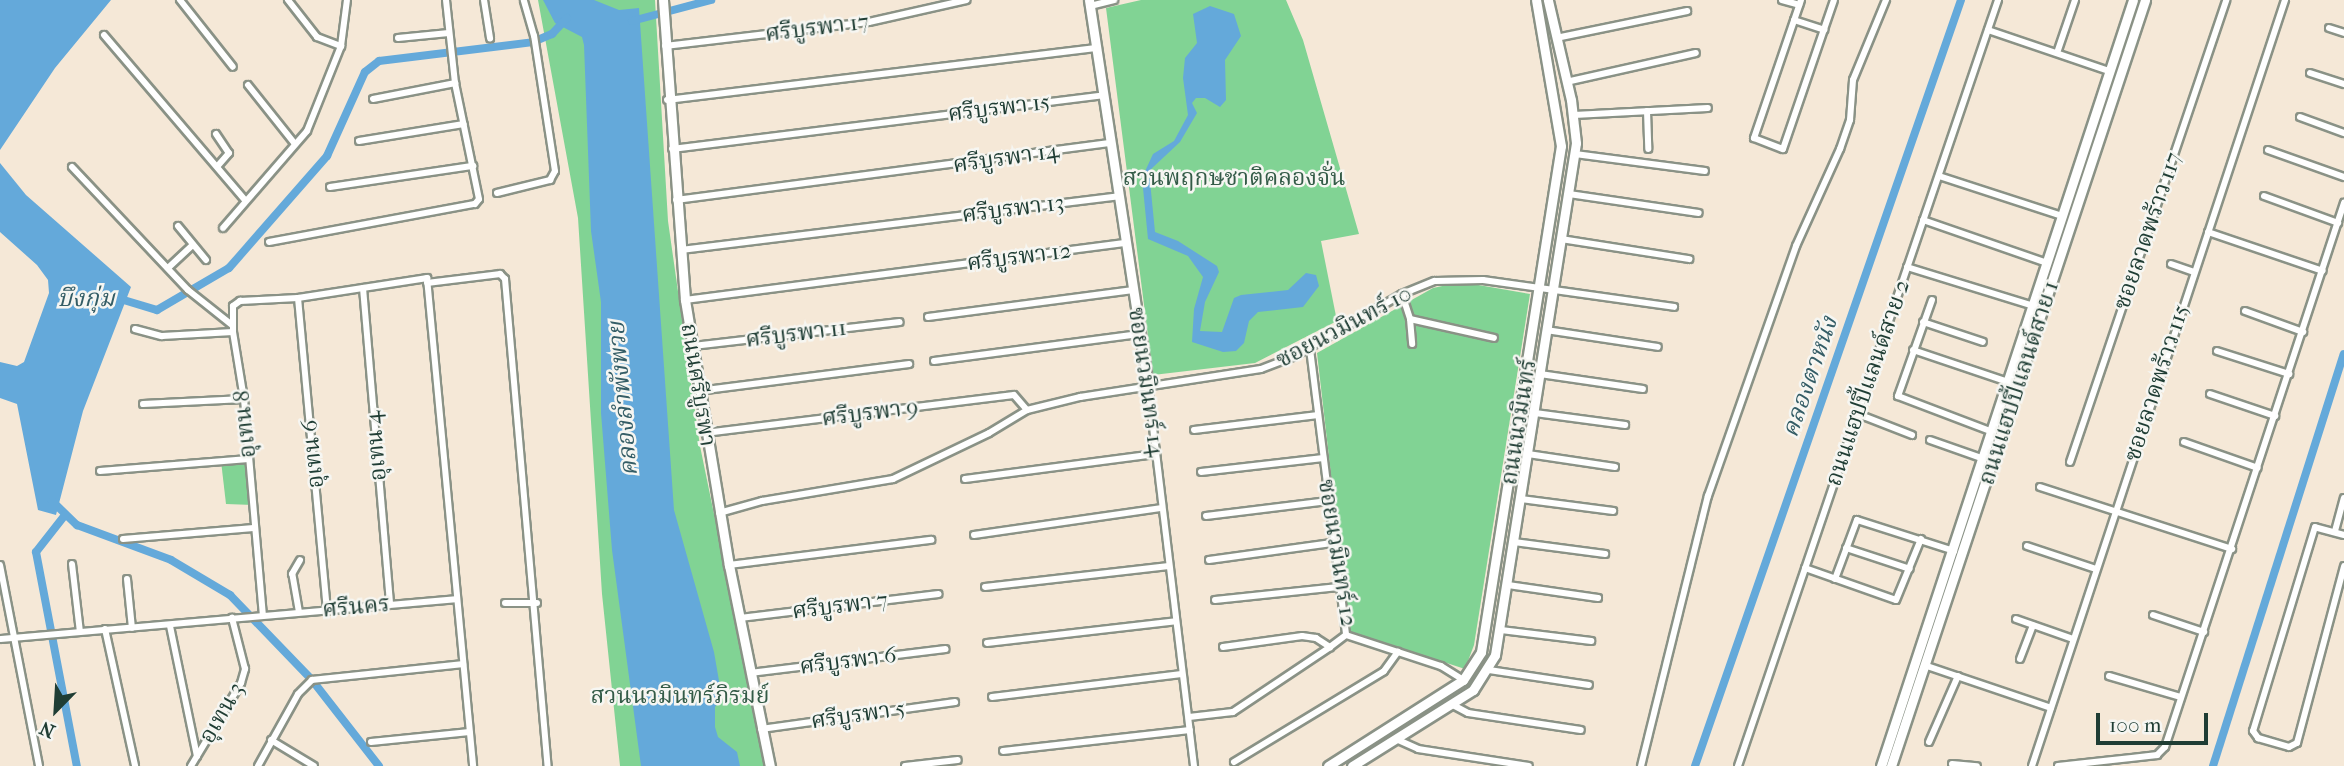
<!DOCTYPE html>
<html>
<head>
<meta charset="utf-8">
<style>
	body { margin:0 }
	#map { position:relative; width:2344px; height:766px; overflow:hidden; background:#f5e8d7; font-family:"IM FELL French Canon","Noto Serif Thai",serif }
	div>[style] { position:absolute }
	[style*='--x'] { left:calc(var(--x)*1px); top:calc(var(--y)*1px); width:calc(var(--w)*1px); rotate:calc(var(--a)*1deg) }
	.green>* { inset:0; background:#81d394 }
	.water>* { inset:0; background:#64a9da }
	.canal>* { height:8px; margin:-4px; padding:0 4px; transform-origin:4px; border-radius:4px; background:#64a9da }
	.roads { filter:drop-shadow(2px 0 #8a9286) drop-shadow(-2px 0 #8a9286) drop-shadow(0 2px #8a9286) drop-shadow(0 -2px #8a9286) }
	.street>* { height:6px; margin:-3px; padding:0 3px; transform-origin:3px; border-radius:3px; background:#fff }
	.secondary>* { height:9px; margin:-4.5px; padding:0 4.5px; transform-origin:4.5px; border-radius:4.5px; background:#fff }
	span { translate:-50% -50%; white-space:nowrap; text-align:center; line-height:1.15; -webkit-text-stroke:5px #f6f6f2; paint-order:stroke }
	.street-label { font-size:23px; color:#1f3d34 }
	.park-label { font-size:23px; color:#335b47 }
	.water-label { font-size:24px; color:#345d66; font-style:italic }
	.north { position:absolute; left:21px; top:675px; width:70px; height:70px; -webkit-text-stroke:5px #f6f6f2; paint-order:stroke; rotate:204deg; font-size:19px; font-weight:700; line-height:28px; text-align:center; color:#1f3d34 }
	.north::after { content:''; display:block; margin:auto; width:24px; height:32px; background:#1f3d34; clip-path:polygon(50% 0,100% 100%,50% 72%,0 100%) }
	.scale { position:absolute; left:2096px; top:713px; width:112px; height:32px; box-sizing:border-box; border:4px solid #1f3d34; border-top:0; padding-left:9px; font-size:21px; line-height:24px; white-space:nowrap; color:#1f3d34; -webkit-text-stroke:5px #f6f6f2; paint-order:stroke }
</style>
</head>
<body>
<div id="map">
	<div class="green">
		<div style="clip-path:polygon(538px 0,655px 0,668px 221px,700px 446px,766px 766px,620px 766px,602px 594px,578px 218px)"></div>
		<div style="clip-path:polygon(1141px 0,1286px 0,1303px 40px,1359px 234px,1321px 241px,1337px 321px,1255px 363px,1153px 375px,1106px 8px)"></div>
		<div style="clip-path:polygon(1461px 282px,1530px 294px,1474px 645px,1465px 669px,1349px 631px,1317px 353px,1433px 288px)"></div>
		<div style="clip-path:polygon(249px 459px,253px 505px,226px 504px,221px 461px)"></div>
	</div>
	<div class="water">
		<div style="clip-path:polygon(0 0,111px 0,55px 68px,0 150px)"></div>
		<div style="clip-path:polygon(543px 0,594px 0,619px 10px,639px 8px,674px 510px,714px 652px,722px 698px,715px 707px,715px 727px,718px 737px,737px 752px,740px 766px,641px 766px,612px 550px,601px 413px,601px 302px,591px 231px,584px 45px,582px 37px,555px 23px)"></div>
		<div style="clip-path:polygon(1210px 6px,1234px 14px,1241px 36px,1225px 60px,1226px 100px,1220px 107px,1205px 98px,1196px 98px,1192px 103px,1197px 113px,1180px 142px,1149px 171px,1155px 232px,1178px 241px,1217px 266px,1219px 272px,1205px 302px,1200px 331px,1222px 332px,1234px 298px,1241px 295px,1288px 290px,1306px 273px,1316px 275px,1319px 286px,1303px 307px,1258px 312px,1249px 321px,1244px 343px,1236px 351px,1223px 352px,1192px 342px,1194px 309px,1203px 277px,1188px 256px,1148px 239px,1142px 178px,1153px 154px,1174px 141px,1188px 115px,1183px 78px,1185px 58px,1197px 43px,1193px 14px)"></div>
		<div style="clip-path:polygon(0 163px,26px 195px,131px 287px,83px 411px,56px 515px,38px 510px,17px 404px,0 398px,0 362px,17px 366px,24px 362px,49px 293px,48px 280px,37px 265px,0 232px)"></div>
	</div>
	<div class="canal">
		<div style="--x:632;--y:21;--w:82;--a:-14.9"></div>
		<div style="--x:117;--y:298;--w:42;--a:16.7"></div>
		<div style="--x:157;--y:310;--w:83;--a:-30.3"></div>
		<div style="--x:229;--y:268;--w:149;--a:-48.8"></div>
		<div style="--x:327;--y:156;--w:92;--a:-65.7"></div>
		<div style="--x:365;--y:72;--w:18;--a:-38"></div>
		<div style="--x:379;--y:61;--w:155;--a:-7"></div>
		<div style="--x:533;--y:42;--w:21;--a:-23"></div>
		<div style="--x:552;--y:34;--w:22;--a:-47"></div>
		<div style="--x:52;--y:501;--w:35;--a:44"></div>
		<div style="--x:77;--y:525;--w:100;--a:20.4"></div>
		<div style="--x:171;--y:560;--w:69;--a:30.7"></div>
		<div style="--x:230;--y:595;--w:118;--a:46"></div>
		<div style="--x:312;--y:680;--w:109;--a:52.1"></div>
		<div style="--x:65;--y:515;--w:47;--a:128.1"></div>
		<div style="--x:36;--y:552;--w:218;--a:79.2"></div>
		<div style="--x:1695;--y:766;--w:811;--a:-70.85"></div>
		<div style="--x:2213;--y:766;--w:432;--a:-72.4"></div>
	</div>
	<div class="roads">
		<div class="street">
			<div style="--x:180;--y:0;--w:85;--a:51.7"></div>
			<div style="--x:288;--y:0;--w:47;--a:51.9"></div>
			<div style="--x:317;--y:37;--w:26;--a:21"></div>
			<div style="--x:484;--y:0;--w:39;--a:81"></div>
			<div style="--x:1782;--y:0;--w:18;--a:16"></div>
			<div style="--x:1801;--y:0;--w:146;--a:108.8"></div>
			<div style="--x:1754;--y:138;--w:31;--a:21"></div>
			<div style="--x:1783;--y:149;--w:157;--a:-71.1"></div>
			<div style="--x:1090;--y:6;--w:25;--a:-14"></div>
			<div style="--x:1794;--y:20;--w:32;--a:18"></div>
			<div style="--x:2329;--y:28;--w:16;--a:18"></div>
			<div style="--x:1988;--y:30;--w:128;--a:18.7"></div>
			<div style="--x:104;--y:35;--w:216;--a:49.5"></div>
			<div style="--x:398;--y:38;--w:51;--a:-5.6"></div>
			<div style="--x:1556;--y:38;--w:134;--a:-11.6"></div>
			<div style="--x:665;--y:46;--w:205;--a:-6.7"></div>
			<div style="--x:869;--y:22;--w:100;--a:-12.7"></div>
			<div style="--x:2057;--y:53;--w:56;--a:-71.2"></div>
			<div style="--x:2310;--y:73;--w:36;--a:18"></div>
			<div style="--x:1566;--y:82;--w:133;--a:-12.6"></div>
			<div style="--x:248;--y:85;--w:75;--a:51.5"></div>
			<div style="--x:373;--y:99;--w:84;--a:-11"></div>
			<div style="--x:667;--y:100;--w:432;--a:-6.9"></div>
			<div style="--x:1647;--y:111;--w:38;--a:88"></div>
			<div style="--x:1574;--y:115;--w:134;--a:-3"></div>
			<div style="--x:2300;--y:117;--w:47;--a:20"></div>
			<div style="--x:216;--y:134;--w:23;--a:56"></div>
			<div style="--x:229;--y:153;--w:18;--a:131"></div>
			<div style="--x:359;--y:141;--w:106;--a:-9.2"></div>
			<div style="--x:672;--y:149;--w:434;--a:-7.1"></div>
			<div style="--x:2268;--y:150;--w:81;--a:19.6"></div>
			<div style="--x:1575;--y:154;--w:131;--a:7.5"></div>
			<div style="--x:72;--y:167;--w:169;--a:46.7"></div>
			<div style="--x:188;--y:290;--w:56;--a:38.5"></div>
			<div style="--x:1939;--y:176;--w:129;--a:18"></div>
			<div style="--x:330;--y:187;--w:145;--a:-8.4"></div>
			<div style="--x:497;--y:193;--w:55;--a:-13.8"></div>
			<div style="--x:550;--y:180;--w:10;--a:-61"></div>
			<div style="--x:555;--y:171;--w:137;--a:-98.8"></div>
			<div style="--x:534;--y:36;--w:37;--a:-106"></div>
			<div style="--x:1569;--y:194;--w:131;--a:8.3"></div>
			<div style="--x:2264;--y:196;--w:79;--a:20"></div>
			<div style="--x:676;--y:200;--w:439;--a:-7.5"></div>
			<div style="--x:1923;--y:220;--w:131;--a:19.1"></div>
			<div style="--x:178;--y:226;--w:44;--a:50.5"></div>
			<div style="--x:223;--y:228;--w:128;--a:-49.1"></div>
			<div style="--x:307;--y:131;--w:92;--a:-68.2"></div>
			<div style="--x:341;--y:46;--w:46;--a:-82.6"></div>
			<div style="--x:2208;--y:232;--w:121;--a:18.7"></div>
			<div style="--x:1561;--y:239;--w:130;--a:8.9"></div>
			<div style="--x:269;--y:242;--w:209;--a:-10.5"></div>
			<div style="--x:475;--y:204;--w:6;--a:-51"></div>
			<div style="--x:479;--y:199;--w:118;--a:-101.7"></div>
			<div style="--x:455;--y:83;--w:83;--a:-96.2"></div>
			<div style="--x:681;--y:250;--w:441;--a:-7"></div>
			<div style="--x:2171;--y:264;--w:24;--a:19"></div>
			<div style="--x:1907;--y:267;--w:133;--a:17.1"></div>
			<div style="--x:168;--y:268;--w:34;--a:-43"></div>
			<div style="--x:427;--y:283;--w:74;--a:-7"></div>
			<div style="--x:500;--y:274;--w:7;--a:45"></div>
			<div style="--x:505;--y:279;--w:489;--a:85"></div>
			<div style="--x:363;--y:288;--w:317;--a:85.1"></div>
			<div style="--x:1402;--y:294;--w:26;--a:72"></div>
			<div style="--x:1410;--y:319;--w:86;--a:12.7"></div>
			<div style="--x:298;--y:298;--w:312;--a:84.7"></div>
			<div style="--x:685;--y:300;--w:445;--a:-7.4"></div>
			<div style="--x:1932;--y:300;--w:102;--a:109.5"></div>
			<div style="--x:1898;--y:396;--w:102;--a:20.8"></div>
			<div style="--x:2245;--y:311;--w:62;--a:19.9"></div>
			<div style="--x:928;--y:317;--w:207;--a:-7.5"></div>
			<div style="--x:1410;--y:319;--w:25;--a:85"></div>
			<div style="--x:1923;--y:322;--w:63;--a:18.4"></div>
			<div style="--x:135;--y:329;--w:28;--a:15"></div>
			<div style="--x:162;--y:336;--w:71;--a:-3.2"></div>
			<div style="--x:233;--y:332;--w:68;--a:80.7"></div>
			<div style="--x:244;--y:399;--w:217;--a:85"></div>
			<div style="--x:1546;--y:330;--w:113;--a:8.6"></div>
			<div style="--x:233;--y:332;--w:26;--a:-90"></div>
			<div style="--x:233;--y:306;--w:9;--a:-36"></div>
			<div style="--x:240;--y:301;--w:58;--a:-3"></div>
			<div style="--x:298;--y:298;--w:131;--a:-8.8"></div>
			<div style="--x:427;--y:278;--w:490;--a:84.6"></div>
			<div style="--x:693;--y:346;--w:208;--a:-6.6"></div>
			<div style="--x:1310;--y:349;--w:288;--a:82.8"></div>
			<div style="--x:1346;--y:635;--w:100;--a:18.1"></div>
			<div style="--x:1441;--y:666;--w:26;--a:32"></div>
			<div style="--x:1913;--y:350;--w:100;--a:18.6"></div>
			<div style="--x:2217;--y:351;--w:76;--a:17.7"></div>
			<div style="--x:934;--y:361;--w:207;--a:-7.5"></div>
			<div style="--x:1540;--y:374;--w:104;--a:8.3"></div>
			<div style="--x:1148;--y:386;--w:383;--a:83.1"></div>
			<div style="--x:698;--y:391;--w:213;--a:-7.3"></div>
			<div style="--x:2210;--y:394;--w:69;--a:18.7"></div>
			<div style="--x:143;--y:404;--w:101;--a:-2.8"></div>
			<div style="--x:1535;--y:413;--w:91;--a:7.6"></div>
			<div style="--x:1858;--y:414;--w:58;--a:21.3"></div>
			<div style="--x:1194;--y:430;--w:125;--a:-6.9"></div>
			<div style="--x:705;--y:433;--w:311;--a:-7"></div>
			<div style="--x:1014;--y:395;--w:20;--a:49"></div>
			<div style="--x:1930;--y:440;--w:57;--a:19.4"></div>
			<div style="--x:2184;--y:442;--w:78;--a:19.4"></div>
			<div style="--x:1528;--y:454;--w:88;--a:8.5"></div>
			<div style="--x:2070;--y:462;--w:488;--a:-71.3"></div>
			<div style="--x:100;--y:471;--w:149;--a:-4.6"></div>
			<div style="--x:1201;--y:472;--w:123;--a:-6.5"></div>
			<div style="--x:965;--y:479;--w:192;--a:-7.5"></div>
			<div style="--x:2040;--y:487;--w:202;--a:17.9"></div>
			<div style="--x:1521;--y:499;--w:93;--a:7.4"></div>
			<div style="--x:719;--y:513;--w:45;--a:-15.6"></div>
			<div style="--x:762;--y:501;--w:133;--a:-9.5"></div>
			<div style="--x:893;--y:479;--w:106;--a:-25.6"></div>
			<div style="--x:989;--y:433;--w:44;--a:-31.2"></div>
			<div style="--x:1027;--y:410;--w:55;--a:-13.8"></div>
			<div style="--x:1080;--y:397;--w:183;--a:-8.8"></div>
			<div style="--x:1261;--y:369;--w:36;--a:-21"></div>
			<div style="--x:1295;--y:356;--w:124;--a:-30.1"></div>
			<div style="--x:1402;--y:294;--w:35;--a:-22"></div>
			<div style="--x:1435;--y:281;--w:48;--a:-1.2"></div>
			<div style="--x:1483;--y:280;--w:193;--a:8"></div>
			<div style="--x:1206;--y:516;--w:123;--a:-7"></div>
			<div style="--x:2335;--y:531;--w:34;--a:-75"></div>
			<div style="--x:974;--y:535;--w:190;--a:-8.2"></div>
			<div style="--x:2344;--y:535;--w:30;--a:-165"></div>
			<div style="--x:2315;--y:527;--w:213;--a:106.9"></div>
			<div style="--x:2253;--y:731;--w:9;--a:54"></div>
			<div style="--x:2258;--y:738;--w:32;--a:16"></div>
			<div style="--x:2289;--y:747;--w:9;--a:-27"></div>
			<div style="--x:2297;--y:743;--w:183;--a:-75.1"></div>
			<div style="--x:123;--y:539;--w:131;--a:-4.8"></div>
			<div style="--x:1514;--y:542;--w:92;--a:7.5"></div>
			<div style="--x:2027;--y:546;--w:73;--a:18.4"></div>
			<div style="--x:1846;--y:548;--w:67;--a:18.2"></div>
			<div style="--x:1209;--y:560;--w:124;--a:-7.9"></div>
			<div style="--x:72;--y:564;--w:68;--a:83.3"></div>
			<div style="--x:0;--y:565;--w:205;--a:79"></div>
			<div style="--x:729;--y:565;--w:204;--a:-7.1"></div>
			<div style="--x:1805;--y:568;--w:96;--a:19.4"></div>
			<div style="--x:1896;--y:600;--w:66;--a:-67.7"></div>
			<div style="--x:127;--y:579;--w:49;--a:84.2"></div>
			<div style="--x:1835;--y:579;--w:63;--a:-69.6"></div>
			<div style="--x:1857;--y:520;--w:102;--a:17.7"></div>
			<div style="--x:1508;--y:585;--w:91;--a:8.2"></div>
			<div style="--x:985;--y:587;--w:185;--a:-6.5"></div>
			<div style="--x:1215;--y:600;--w:124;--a:-6"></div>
			<div style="--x:505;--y:603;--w:32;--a:0"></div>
			<div style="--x:299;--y:612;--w:39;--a:-100"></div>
			<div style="--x:292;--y:574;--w:16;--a:-60"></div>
			<div style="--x:2153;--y:615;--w:54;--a:18.4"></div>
			<div style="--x:740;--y:618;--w:200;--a:-6.9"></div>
			<div style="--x:2016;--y:619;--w:60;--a:19.3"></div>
			<div style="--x:170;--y:626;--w:133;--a:78.3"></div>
			<div style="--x:105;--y:629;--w:140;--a:77.6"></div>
			<div style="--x:1501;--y:630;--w:91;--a:7"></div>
			<div style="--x:0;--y:639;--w:457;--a:-5"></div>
			<div style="--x:987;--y:643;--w:190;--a:-6.6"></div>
			<div style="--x:1223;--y:647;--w:80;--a:-7.9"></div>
			<div style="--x:1302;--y:636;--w:14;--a:8"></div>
			<div style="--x:1316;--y:638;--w:17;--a:33"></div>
			<div style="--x:1330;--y:647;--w:20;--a:-37"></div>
			<div style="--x:2020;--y:659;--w:36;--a:-69"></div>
			<div style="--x:1924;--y:665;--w:134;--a:18.7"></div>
			<div style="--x:1489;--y:670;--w:101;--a:8.5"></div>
			<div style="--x:750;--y:673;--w:197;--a:-7"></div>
			<div style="--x:2109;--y:676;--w:75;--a:16.3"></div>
			<div style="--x:992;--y:697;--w:191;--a:-6.9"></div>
			<div style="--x:1453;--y:705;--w:17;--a:28"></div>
			<div style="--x:1468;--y:713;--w:114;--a:8.6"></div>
			<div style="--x:1189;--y:717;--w:44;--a:-6.5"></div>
			<div style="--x:1233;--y:712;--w:117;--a:-33.8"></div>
			<div style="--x:761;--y:729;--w:196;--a:-7.9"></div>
			<div style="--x:1396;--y:739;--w:24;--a:24"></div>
			<div style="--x:1418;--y:749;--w:112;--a:8.7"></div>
			<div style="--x:271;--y:740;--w:50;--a:31.2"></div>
			<div style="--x:371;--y:742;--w:99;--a:-5.8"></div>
			<div style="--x:1929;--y:742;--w:72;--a:-66.3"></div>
			<div style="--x:1003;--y:751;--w:188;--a:-6.4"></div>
			<div style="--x:1234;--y:762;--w:175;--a:-31.2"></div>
			<div style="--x:1384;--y:671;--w:24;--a:-54"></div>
			<div style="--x:1952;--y:764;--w:25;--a:5"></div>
			<div style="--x:191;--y:766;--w:97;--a:-58.9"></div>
			<div style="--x:241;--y:683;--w:15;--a:-74"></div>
			<div style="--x:245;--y:669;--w:53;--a:-104.3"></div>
			<div style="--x:258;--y:766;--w:82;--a:-60.9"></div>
			<div style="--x:298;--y:694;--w:20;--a:-45"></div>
			<div style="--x:312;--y:680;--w:152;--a:-6"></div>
			<div style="--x:905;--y:766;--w:53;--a:-6.5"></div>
			<div style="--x:1641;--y:766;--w:278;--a:-76.1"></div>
			<div style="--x:1708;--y:496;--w:265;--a:-70.6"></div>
			<div style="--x:1796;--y:246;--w:107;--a:-65.6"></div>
			<div style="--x:1840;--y:149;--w:31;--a:-71"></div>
			<div style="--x:1850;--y:120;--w:40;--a:-85.7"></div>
			<div style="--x:1853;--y:80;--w:87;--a:-67.6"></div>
			<div style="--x:1738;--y:766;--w:809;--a:-71.25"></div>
			<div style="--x:2032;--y:766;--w:807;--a:-71.72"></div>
			<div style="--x:2058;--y:766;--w:100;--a:-6.3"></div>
			<div style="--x:2157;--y:755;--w:11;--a:-45"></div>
			<div style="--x:2165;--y:747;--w:573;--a:-71.79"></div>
		</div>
		<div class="secondary">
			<div style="--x:663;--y:0;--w:301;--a:85.8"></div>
			<div style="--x:685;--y:300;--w:269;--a:80.6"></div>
			<div style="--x:729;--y:565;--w:205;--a:78.5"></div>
			<div style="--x:1089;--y:0;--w:390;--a:81.3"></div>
			<div style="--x:1328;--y:766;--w:160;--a:-32.5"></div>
			<div style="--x:1463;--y:680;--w:33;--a:-57"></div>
			<div style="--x:1481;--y:652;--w:512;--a:-81.02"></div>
			<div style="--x:1561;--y:146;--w:148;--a:-99.7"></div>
			<div style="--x:1352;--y:766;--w:143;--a:-32.1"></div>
			<div style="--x:1473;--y:690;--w:41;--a:-57.8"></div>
			<div style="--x:1495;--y:655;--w:518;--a:-81.01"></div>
			<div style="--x:1576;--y:143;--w:43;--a:-96.6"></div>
			<div style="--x:1571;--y:100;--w:103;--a:-103"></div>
			<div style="--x:1881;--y:766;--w:806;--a:-71.79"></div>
			<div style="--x:1891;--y:766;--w:807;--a:-71.65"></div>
		</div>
	</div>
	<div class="street-label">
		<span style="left:817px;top:28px;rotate:-7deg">ศรีบูรพา 17</span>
		<span style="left:999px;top:108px;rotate:-7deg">ศรีบูรพา 15</span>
		<span style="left:1006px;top:158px;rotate:-8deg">ศรีบูรพา 14</span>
		<span style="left:1013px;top:209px;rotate:-7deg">ศรีบูรพา 13</span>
		<span style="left:2148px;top:231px;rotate:-71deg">ซอยลาดพร้าว 117</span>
		<span style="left:1019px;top:257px;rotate:-7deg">ศรีบูรพา 12</span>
		<span style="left:1344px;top:327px;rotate:-28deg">ซอยนวมินทร์ 10</span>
		<span style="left:796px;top:334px;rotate:-7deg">ศรีบูรพา 11</span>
		<span style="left:1146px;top:382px;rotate:82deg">ซอยนวมินทร์ 14</span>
		<span style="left:1868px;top:383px;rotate:-71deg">ถนนแฮปปี้แลนด์สาย 2</span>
		<span style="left:2019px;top:383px;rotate:-72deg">ถนนแฮปปี้แลนด์สาย 1</span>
		<span style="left:2157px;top:383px;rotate:-72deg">ซอยลาดพร้าว 115</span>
		<span style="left:698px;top:385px;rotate:81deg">ถนนศรีบูรพา</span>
		<span style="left:870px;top:413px;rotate:-7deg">ศรีบูรพา 9</span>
		<span style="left:1519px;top:422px;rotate:-81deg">ถนนนวมินทร์</span>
		<span style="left:245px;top:424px;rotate:-96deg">อุเทน 8</span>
		<span style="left:376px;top:446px;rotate:-95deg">อุเทน 4</span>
		<span style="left:313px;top:454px;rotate:-96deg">อุเทน 6</span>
		<span style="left:1337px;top:553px;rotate:81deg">ซอยนวมินทร์ 12</span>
		<span style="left:840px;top:606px;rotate:-7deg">ศรีบูรพา 7</span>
		<span style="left:356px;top:607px;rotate:-5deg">ศรีนคร</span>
		<span style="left:848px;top:661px;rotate:-7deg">ศรีบูรพา 6</span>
		<span style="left:222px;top:713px;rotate:-60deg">อุเทน 3</span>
		<span style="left:858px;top:715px;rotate:-8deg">ศรีบูรพา 5</span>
	</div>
	<div class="park-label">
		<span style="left:1234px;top:178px">สวนพฤกษชาติคลองจั่น</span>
		<span style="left:680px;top:696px">สวนนวมินทร์ภิรมย์</span>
	</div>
	<div class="water-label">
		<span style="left:86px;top:299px">บึงกุ่ม</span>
		<span style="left:1810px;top:377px;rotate:-71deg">คลองตาหนัง</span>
		<span style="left:623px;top:399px;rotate:-95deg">คลองลำพังพวย</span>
	</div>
	<div class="north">N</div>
	<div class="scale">100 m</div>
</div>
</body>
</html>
